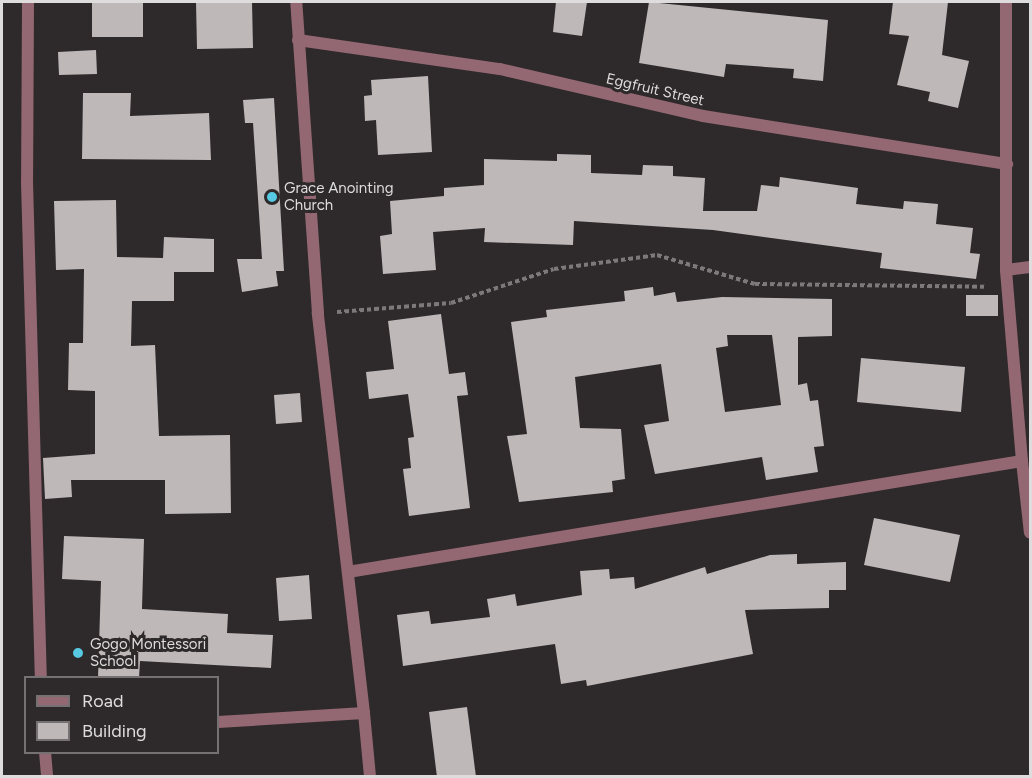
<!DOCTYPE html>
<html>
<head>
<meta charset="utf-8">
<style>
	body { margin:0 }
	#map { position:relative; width:1032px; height:778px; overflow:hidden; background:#2e2a2b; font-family:Figtree,sans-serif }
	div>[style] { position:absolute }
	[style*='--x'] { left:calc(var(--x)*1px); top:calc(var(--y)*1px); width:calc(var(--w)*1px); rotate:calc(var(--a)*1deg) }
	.building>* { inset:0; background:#beb8b9 }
	.path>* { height:4px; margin-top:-2px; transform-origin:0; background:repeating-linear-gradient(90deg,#7d797a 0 4.5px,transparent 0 7.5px) }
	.minor>* { height:12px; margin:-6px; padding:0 6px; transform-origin:6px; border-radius:6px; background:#946872 }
	.dots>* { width:16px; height:16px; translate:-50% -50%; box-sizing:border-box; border:3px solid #2e2a2b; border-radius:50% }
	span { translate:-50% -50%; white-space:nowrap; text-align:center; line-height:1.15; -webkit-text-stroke:6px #2e2a2b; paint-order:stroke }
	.street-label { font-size:15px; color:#dfdcdd }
	.poi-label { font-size:15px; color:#dfdcdd }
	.left { translate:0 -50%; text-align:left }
	.frame { position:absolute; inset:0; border:3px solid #dfdcdd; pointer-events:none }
	.legend { position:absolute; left:24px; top:676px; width:195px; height:78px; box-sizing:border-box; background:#2e2a2b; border:2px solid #757172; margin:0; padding:8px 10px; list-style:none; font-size:18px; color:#dfdcdd }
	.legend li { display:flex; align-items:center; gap:12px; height:30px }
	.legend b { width:30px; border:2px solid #757172 }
</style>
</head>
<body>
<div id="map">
	<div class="building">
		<div style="clip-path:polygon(92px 2px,143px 2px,143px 37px,92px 37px)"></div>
		<div style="clip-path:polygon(196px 2px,252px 2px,253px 48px,197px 49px)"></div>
		<div style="clip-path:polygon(556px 2px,587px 2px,582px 36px,553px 32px)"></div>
		<div style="clip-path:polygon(649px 2px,828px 20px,823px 81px,793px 78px,794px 69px,726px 64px,724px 77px,639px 63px)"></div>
		<div style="clip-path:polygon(893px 2px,948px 2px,942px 55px,969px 61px,958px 108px,928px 101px,930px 92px,897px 85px,909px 36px,889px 34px)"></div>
		<div style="clip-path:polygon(96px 50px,97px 74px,59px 75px,58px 52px)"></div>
		<div style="clip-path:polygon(428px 76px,432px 152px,378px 155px,376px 120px,365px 121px,364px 96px,372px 95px,371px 80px)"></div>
		<div style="clip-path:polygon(83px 93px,131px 93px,130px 116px,209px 113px,211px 160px,82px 159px)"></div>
		<div style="clip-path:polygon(274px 98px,284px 271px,276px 271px,278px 286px,242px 292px,237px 259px,262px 259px,253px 123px,245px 123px,243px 100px)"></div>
		<div style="clip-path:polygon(557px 154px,591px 155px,591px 173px,642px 175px,643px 165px,673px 166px,673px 176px,705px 178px,703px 211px,757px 211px,761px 185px,779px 187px,780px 177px,858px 188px,856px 204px,903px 209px,904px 201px,938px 204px,936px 224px,973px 228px,970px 253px,980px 254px,976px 279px,880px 268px,882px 253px,713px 230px,574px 221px,573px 245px,484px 242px,485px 228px,433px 232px,436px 270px,383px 274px,380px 236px,392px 234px,390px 201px,444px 196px,444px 188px,484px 185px,484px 159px,557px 161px)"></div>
		<div style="clip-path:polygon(116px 200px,117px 257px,163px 258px,164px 237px,214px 239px,214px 272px,174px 272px,174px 301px,132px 301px,131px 346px,155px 345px,159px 436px,230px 435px,231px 513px,165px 514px,165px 480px,71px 480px,72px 497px,45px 499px,43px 458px,95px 454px,95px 391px,68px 390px,69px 343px,83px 343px,84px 269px,56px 270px,54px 201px)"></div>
		<div style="clip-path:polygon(evenodd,653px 287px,654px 296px,675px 292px,677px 302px,722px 297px,832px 299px,832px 336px,798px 337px,798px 385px,807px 383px,810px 401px,818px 400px,824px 446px,814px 447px,818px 472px,766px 480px,762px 457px,655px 474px,644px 425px,669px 421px,661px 364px,575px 377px,580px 428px,621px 429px,625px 479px,612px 481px,613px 492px,519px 502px,507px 436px,527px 434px,511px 322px,547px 317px,546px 310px,625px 301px,624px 291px,653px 287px,727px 335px,772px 335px,781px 405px,725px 412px,716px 348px,728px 346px,727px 335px)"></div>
		<div style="clip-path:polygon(966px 295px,998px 295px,998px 316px,966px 316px)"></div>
		<div style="clip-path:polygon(441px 314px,449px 374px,465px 372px,468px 395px,457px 396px,470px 508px,409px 516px,403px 469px,411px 468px,408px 438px,414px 437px,408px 394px,369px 399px,366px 372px,394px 369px,388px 321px)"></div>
		<div style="clip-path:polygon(861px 358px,965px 367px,961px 412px,857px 402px)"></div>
		<div style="clip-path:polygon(300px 393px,302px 422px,276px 424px,274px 395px)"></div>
		<div style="clip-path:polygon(874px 518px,960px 535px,950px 582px,864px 565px)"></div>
		<div style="clip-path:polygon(64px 536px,144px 539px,142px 609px,228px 614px,227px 633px,273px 635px,271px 668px,140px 661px,139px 678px,98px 678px,101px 581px,62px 579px)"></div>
		<div style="clip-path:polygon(797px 554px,797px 564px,846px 562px,846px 590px,829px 590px,829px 608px,745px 610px,753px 654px,587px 686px,586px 680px,561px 684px,555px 644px,403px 666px,397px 615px,429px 611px,431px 624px,490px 617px,487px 599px,515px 594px,517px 606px,582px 595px,580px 571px,609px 569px,610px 579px,634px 577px,635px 589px,705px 567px,707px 574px,770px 555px)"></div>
		<div style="clip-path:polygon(309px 575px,312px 619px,279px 621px,276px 578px)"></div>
		<div style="clip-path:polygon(467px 707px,476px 777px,437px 777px,429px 712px)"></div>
	</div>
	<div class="path">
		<div style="--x:337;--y:312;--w:114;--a:-4.5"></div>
		<div style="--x:451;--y:303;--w:108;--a:-18.3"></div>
		<div style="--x:554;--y:269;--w:104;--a:-7.7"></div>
		<div style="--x:657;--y:255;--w:102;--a:16.5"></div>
		<div style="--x:755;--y:284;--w:232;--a:0.7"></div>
	</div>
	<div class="minor">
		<div style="--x:28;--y:2;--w:180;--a:90.3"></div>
		<div style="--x:27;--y:182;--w:496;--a:88.4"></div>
		<div style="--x:298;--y:40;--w:204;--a:8.2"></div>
		<div style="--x:500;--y:69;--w:208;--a:13"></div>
		<div style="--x:703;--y:116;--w:308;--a:9"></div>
		<div style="--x:1006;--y:270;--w:24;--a:-7"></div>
		<div style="--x:1022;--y:461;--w:72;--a:83.7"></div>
		<div style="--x:348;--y:572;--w:683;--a:-9.35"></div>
		<div style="--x:1022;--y:461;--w:192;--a:-94.8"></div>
		<div style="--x:1006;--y:270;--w:268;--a:-90"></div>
		<div style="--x:364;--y:713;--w:63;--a:84.6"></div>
		<div style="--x:218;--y:722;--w:146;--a:-3.5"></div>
		<div style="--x:364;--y:713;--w:403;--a:-96.6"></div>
		<div style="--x:318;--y:313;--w:312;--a:-94"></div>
		<div style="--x:45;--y:752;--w:24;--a:85"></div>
	</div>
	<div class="dots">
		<div style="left:272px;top:197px;background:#57c9e2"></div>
		<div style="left:78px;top:653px;background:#57c9e2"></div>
	</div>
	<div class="street-label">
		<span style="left:655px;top:90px;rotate:13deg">Eggfruit Street</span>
	</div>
	<div class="poi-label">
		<span class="left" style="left:284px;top:197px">Grace Anointing<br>Church</span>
		<span class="left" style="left:90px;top:653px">Gogo Montessori<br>School</span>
	</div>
	<div class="frame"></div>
	<ul class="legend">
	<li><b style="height:8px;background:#946872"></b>Road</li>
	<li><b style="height:16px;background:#beb8b9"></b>Building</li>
	</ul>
</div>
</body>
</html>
